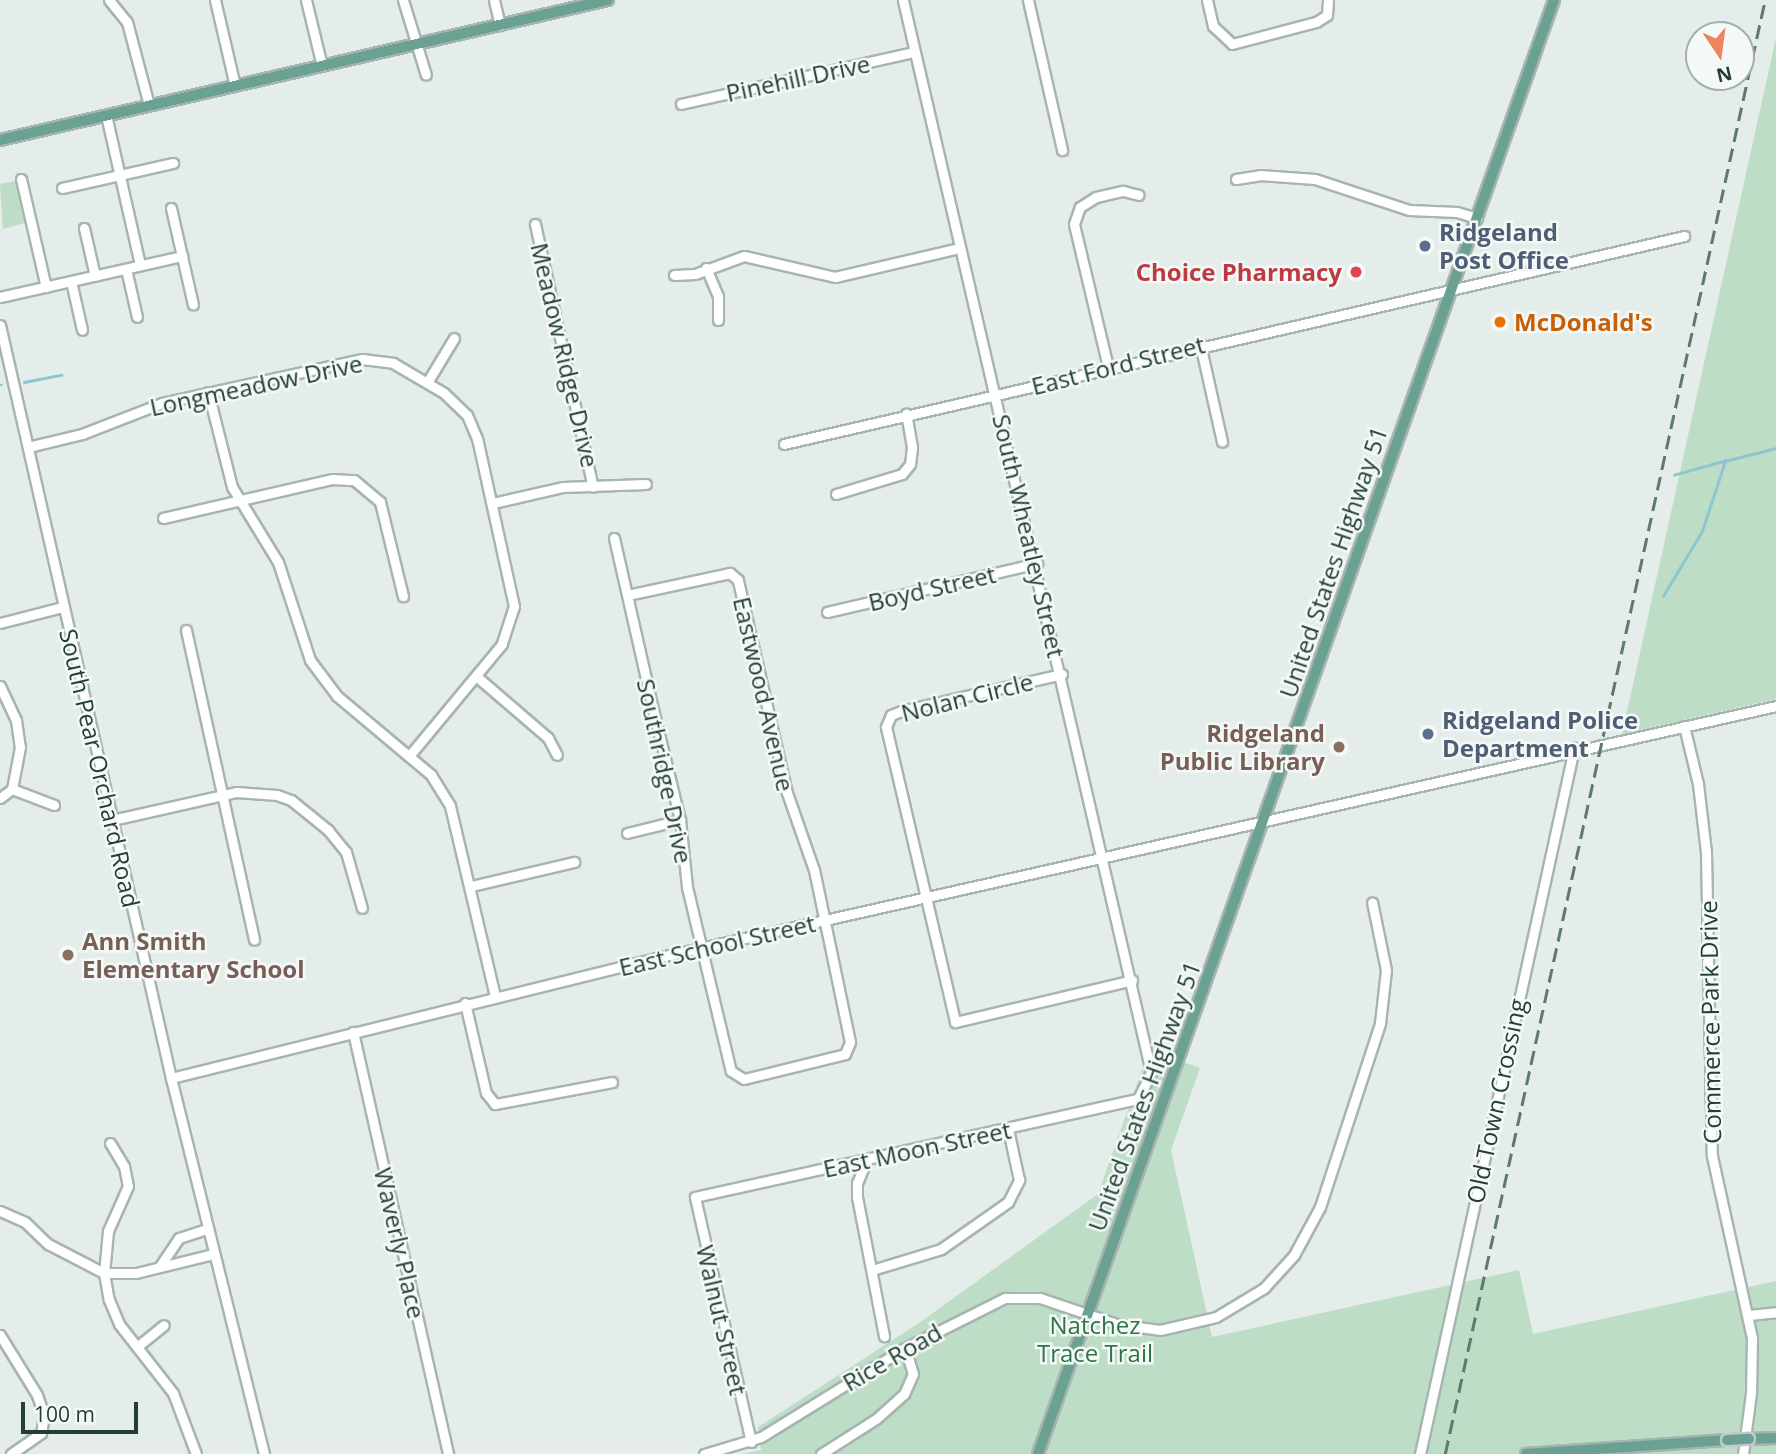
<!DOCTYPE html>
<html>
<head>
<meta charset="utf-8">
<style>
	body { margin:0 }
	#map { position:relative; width:1776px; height:1454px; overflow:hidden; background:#e4ede9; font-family:"Open Sans",sans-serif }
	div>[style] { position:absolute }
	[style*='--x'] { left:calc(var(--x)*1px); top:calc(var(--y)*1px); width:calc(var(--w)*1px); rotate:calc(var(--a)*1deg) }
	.green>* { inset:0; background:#bdddc6 }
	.stream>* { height:2.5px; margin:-1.25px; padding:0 1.25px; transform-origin:1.25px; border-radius:1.25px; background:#8ec6d0 }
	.roads { filter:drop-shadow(2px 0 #a7b5b0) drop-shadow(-2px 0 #a7b5b0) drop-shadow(0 2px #a7b5b0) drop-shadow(0 -2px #a7b5b0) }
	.minor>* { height:9px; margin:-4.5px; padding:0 4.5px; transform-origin:4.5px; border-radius:4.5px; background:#fff }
	.major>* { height:10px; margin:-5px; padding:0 5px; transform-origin:5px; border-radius:5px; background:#6aa192 }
	.rail>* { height:2.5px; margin-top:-1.25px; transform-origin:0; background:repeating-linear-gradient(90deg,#5e7972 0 14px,transparent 0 21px) }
	.bridges { filter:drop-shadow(2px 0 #c2c9c7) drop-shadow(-2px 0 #c2c9c7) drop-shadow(0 2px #c2c9c7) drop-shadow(0 -2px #c2c9c7) }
	.major-bridge>* { height:10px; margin:-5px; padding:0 5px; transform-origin:5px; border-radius:5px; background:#6aa192 }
	.dots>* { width:19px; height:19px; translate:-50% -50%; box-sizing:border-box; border:4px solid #f4f9f7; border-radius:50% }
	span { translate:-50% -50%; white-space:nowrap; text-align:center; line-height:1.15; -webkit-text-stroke:5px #f4f9f7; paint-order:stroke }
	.street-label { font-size:24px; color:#243e37 }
	.service-label { font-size:24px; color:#4e5e75; font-weight:700 }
	.left { translate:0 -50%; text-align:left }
	.health-label { font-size:24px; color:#be3a42; font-weight:700 }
	.right { translate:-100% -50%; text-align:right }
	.food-label { font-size:24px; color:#c56008; font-weight:700 }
	.education-label { font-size:24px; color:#785e54; font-weight:700 }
	.park-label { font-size:24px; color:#2f7449 }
	.north { position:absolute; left:1685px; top:21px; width:70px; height:70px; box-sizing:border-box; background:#f4f9f7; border:2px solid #a1aeaa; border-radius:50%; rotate:167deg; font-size:19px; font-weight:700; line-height:28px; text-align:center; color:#243e37 }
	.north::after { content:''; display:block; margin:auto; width:24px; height:32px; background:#ed8361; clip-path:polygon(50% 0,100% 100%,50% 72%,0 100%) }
	.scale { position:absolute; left:21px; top:1402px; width:117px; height:32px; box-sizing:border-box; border:4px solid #243e37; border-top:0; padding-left:9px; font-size:21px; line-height:24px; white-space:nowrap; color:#243e37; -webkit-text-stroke:5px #f4f9f7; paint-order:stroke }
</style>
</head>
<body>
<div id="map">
	<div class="green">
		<div style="clip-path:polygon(1776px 38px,1776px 699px,1622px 734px)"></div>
		<div style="clip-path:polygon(15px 181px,25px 223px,3px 229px,0 184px)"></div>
		<div style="clip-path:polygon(1149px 1050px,1200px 1068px,1171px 1150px,1212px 1337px,1519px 1270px,1533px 1334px,1776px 1281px,1776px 1454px,741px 1454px,761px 1450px,758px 1427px,919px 1323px,1098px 1194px)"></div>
	</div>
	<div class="stream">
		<div style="--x:24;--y:382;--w:38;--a:-11"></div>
		<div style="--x:0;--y:385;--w:2;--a:0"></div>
		<div style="--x:1725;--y:461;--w:53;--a:-14.3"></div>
		<div style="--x:1663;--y:596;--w:76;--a:-59"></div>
		<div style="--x:1702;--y:531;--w:74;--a:-71.8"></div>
		<div style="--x:1725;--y:461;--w:52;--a:164.4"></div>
	</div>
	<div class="roads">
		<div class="minor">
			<div style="--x:109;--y:0;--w:28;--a:51"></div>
			<div style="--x:127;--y:22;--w:86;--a:75.2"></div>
			<div style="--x:215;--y:0;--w:88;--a:76.9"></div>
			<div style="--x:306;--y:0;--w:68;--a:76.4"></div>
			<div style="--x:403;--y:0;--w:78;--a:73"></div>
			<div style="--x:494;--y:0;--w:26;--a:77"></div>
			<div style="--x:1028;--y:0;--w:154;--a:77.2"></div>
			<div style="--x:1207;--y:0;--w:27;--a:77"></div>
			<div style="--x:1213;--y:26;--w:26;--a:43"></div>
			<div style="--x:1232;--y:44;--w:87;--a:-14.7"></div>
			<div style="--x:1316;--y:22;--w:13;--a:-32"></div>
			<div style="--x:1327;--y:15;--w:15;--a:-86"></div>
			<div style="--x:681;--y:104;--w:239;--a:-12.6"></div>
			<div style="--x:106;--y:115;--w:154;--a:77.2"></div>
			<div style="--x:21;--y:179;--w:111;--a:77"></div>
			<div style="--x:1236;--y:179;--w:24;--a:-9"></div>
			<div style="--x:1260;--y:175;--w:55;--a:4.2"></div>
			<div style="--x:1315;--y:179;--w:99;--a:18.3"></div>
			<div style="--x:1409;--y:210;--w:48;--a:2.4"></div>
			<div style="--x:1457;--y:212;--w:21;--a:17"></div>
			<div style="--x:62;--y:188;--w:114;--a:-12.7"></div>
			<div style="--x:171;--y:208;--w:99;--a:77.2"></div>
			<div style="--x:535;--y:224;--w:269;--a:77.6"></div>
			<div style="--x:84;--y:228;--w:49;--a:77.1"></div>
			<div style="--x:706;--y:268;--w:30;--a:67"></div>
			<div style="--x:718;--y:296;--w:24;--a:90"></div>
			<div style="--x:126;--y:269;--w:49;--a:77.1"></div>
			<div style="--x:674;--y:275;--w:21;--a:-3"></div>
			<div style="--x:695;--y:274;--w:52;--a:-20.2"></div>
			<div style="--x:744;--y:256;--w:93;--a:13"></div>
			<div style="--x:835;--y:277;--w:128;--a:-13.1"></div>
			<div style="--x:71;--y:281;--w:50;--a:77.3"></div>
			<div style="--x:0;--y:297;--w:187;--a:-12.7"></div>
			<div style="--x:0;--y:325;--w:772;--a:77.21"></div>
			<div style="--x:171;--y:1078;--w:387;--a:76.1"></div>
			<div style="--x:1200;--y:344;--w:100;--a:77.3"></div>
			<div style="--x:1108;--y:367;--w:147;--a:-103.4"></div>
			<div style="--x:1074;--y:224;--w:18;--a:-71"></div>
			<div style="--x:1080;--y:207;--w:19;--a:-32"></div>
			<div style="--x:1096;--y:197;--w:28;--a:-13"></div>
			<div style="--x:1123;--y:191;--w:16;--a:14"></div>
			<div style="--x:428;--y:381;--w:50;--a:-58.8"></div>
			<div style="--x:208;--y:392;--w:98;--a:75.8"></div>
			<div style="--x:232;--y:487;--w:88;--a:58.5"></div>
			<div style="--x:278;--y:562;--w:103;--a:71.9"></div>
			<div style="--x:310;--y:660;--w:45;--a:53.1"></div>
			<div style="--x:337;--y:696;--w:123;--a:40"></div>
			<div style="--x:431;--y:775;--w:36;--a:58"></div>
			<div style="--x:450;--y:806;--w:195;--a:76.7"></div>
			<div style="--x:784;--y:444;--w:924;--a:-13.01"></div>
			<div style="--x:28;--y:447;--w:56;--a:-13.5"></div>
			<div style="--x:82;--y:434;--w:86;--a:-21.2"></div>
			<div style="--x:162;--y:403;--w:205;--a:-12.4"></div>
			<div style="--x:362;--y:359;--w:31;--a:7"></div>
			<div style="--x:393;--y:363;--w:59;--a:30.5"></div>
			<div style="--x:444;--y:393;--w:32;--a:44"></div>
			<div style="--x:467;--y:415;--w:25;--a:67"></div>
			<div style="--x:477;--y:438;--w:172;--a:77.6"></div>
			<div style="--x:514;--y:606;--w:40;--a:108"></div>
			<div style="--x:502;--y:644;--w:146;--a:129.7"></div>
			<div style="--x:836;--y:494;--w:69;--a:-16.9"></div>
			<div style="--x:902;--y:474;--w:13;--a:-51"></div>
			<div style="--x:910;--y:464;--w:17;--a:-83"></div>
			<div style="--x:912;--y:447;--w:34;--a:-100"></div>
			<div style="--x:493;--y:503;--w:72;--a:-12.9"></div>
			<div style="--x:563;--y:487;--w:83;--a:-2.1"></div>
			<div style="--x:163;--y:518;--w:173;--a:-13"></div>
			<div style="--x:332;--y:479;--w:22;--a:3"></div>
			<div style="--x:354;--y:480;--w:34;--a:40"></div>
			<div style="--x:380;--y:502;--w:97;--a:76.3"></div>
			<div style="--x:614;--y:538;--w:58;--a:77.2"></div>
			<div style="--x:627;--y:595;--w:109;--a:77.2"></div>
			<div style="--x:651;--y:701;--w:122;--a:76.3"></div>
			<div style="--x:680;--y:820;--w:67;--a:84"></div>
			<div style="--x:687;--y:887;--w:189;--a:76.6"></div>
			<div style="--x:731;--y:1071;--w:15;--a:32"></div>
			<div style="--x:744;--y:1079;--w:104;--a:-13.9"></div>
			<div style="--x:845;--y:1054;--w:13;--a:-67"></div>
			<div style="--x:850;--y:1042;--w:176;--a:-101.8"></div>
			<div style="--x:814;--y:870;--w:82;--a:-109.3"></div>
			<div style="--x:787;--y:793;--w:219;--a:-103"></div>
			<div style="--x:738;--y:580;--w:11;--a:-139"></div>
			<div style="--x:730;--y:573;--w:105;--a:167.9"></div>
			<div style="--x:827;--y:612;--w:216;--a:-13.1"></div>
			<div style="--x:0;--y:623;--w:65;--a:-14.3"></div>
			<div style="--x:186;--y:630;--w:317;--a:77.6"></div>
			<div style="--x:1062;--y:674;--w:165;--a:167.1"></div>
			<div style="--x:901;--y:711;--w:11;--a:158"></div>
			<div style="--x:891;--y:715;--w:13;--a:113"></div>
			<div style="--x:886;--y:727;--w:303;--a:76.8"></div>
			<div style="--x:955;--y:1022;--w:182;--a:-13.3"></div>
			<div style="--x:476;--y:676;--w:95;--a:40.7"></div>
			<div style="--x:548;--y:738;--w:19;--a:62"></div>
			<div style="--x:0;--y:686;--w:38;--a:65"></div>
			<div style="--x:16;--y:720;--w:27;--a:82"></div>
			<div style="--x:20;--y:747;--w:43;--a:100.8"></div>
			<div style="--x:12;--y:789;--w:15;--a:143"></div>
			<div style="--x:1684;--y:726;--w:60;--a:76.4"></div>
			<div style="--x:1698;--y:784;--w:68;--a:83.3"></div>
			<div style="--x:1706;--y:852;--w:304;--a:88.9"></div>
			<div style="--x:1712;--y:1156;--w:186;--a:77.6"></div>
			<div style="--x:1752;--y:1338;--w:55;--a:91"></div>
			<div style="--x:1751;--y:1393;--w:62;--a:97.5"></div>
			<div style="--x:12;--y:789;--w:45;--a:20.9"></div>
			<div style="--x:112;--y:820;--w:127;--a:-12.7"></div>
			<div style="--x:236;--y:792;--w:41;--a:4.2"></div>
			<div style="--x:277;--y:795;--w:15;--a:20"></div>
			<div style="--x:291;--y:800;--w:48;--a:39"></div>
			<div style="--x:328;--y:830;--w:28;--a:51"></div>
			<div style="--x:346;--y:852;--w:58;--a:74.1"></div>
			<div style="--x:627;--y:833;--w:55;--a:-13.8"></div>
			<div style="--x:471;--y:886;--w:106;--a:-13.1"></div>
			<div style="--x:465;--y:1003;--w:92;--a:76.9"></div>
			<div style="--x:486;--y:1093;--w:14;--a:51"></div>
			<div style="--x:495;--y:1104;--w:119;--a:-10.6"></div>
			<div style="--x:353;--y:1032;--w:433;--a:77.3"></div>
			<div style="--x:171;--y:1078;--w:500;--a:-13.9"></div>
			<div style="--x:656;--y:958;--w:1148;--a:-12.68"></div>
			<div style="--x:110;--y:1143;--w:27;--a:59"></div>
			<div style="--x:124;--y:1166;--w:20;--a:79"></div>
			<div style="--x:128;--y:1186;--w:49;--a:114"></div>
			<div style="--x:108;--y:1231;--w:42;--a:95.4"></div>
			<div style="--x:104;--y:1273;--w:27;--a:80"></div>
			<div style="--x:109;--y:1300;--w:26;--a:67"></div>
			<div style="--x:119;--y:1324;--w:88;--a:52"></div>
			<div style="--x:173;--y:1393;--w:65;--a:69.3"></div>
			<div style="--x:866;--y:1161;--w:24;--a:112"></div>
			<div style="--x:857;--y:1183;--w:14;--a:90"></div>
			<div style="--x:857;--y:1197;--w:142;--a:79"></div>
			<div style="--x:0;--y:1211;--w:27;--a:24"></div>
			<div style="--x:25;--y:1222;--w:32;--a:44"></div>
			<div style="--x:48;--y:1244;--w:63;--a:27.4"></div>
			<div style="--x:104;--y:1273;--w:32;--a:0"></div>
			<div style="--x:136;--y:1273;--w:79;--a:-13.9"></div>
			<div style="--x:160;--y:1266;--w:34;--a:-56"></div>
			<div style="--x:179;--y:1238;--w:29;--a:-18"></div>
			<div style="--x:872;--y:1270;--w:72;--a:-16.9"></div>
			<div style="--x:941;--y:1249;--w:82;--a:-35"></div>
			<div style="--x:1008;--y:1202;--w:25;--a:-63"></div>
			<div style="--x:1019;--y:1180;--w:52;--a:-102.2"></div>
			<div style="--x:1749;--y:1315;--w:27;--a:-6"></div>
			<div style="--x:0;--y:1335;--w:70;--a:58.3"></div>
			<div style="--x:37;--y:1395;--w:21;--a:71"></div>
			<div style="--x:44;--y:1415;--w:18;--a:99"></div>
			<div style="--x:41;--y:1433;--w:37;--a:145"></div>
			<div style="--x:138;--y:1346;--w:33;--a:-39"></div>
			<div style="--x:751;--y:1442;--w:251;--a:-102.9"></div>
			<div style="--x:695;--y:1197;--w:454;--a:-12.5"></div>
			<div style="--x:1138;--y:1099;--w:30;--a:-64"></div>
			<div style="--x:1151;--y:1072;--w:1100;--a:-103.03"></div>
			<div style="--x:704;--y:1454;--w:59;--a:-16.6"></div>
			<div style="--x:761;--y:1437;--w:169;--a:-31.7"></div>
			<div style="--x:905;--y:1348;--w:112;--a:-26.6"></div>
			<div style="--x:1005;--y:1298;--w:35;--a:0"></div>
			<div style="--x:1040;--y:1298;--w:81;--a:18.7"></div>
			<div style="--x:1117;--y:1324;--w:43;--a:7.9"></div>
			<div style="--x:1160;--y:1330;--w:57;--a:-13.1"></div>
			<div style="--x:1216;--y:1317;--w:56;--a:-31.1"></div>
			<div style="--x:1264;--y:1288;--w:45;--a:-47.7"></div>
			<div style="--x:1294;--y:1255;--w:55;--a:-61.6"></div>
			<div style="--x:1320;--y:1207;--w:194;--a:-71.9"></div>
			<div style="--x:1380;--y:1023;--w:53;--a:-83.5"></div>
			<div style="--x:1386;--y:970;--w:69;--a:-101.6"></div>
			<div style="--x:821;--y:1454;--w:65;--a:-32.5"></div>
			<div style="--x:876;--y:1419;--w:38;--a:-42"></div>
			<div style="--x:904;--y:1394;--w:22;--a:-66"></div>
			<div style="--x:913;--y:1374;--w:27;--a:-107"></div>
			<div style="--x:1420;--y:1454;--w:723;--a:-77.69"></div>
		</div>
		<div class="major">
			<div style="--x:0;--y:140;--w:624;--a:-12.97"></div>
			<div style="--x:1749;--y:1439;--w:27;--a:-2"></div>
			<div style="--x:1038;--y:1454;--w:1543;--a:-70.46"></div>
			<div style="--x:1526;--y:1454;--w:201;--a:-4"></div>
		</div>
	</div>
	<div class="rail">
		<div style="--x:1445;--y:1454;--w:1489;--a:-77.59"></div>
	</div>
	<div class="bridges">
		<div class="major-bridge">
			<div style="--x:1727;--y:1440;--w:22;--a:-3"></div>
		</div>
	</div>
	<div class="dots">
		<div style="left:1425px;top:246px;background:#5c6f8a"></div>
		<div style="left:1356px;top:272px;background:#e0444e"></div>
		<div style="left:1500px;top:322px;background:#e8710a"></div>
		<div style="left:1428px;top:734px;background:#5c6f8a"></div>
		<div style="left:1339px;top:747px;background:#8d6e63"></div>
		<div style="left:68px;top:955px;background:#8d6e63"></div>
	</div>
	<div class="street-label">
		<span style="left:798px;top:78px;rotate:-12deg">Pinehill Drive</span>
		<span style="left:565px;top:355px;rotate:77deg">Meadow Ridge Drive</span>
		<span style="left:1118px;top:365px;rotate:-14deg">East Ford Street</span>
		<span style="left:256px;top:385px;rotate:-12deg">Longmeadow Drive</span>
		<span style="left:1029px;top:536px;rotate:77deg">South Wheatley Street</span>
		<span style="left:1333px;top:562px;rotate:-71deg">United States Highway 51</span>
		<span style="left:932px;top:588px;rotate:-13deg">Boyd Street</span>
		<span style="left:764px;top:694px;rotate:77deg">Eastwood Avenue</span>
		<span style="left:967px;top:697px;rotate:-14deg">Nolan Circle</span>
		<span style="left:100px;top:768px;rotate:77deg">South Pear Orchard Road</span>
		<span style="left:665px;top:771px;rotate:78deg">Southridge Drive</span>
		<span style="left:717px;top:945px;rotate:-13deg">East School Street</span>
		<span style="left:1710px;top:1022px;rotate:-91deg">Commerce Park Drive</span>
		<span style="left:1144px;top:1096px;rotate:-70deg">United States Highway 51</span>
		<span style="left:1496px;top:1101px;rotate:-78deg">Old Town Crossing</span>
		<span style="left:917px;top:1149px;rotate:-12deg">East Moon Street</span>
		<span style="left:400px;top:1243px;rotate:77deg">Waverly Place</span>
		<span style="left:722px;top:1320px;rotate:77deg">Walnut Street</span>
		<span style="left:892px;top:1357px;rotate:-30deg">Rice Road</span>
	</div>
	<div class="service-label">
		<span class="left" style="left:1439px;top:246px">Ridgeland<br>Post Office</span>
		<span class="left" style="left:1442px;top:734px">Ridgeland Police<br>Department</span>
	</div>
	<div class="health-label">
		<span class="right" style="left:1342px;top:272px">Choice Pharmacy</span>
	</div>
	<div class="food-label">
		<span class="left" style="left:1514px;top:322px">McDonald's</span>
	</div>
	<div class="education-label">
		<span class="right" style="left:1325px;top:747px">Ridgeland<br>Public Library</span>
		<span class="left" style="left:82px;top:955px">Ann Smith<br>Elementary School</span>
	</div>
	<div class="park-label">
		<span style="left:1095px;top:1339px">Natchez<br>Trace Trail</span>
	</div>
	<div class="north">N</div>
	<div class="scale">100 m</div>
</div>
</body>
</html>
